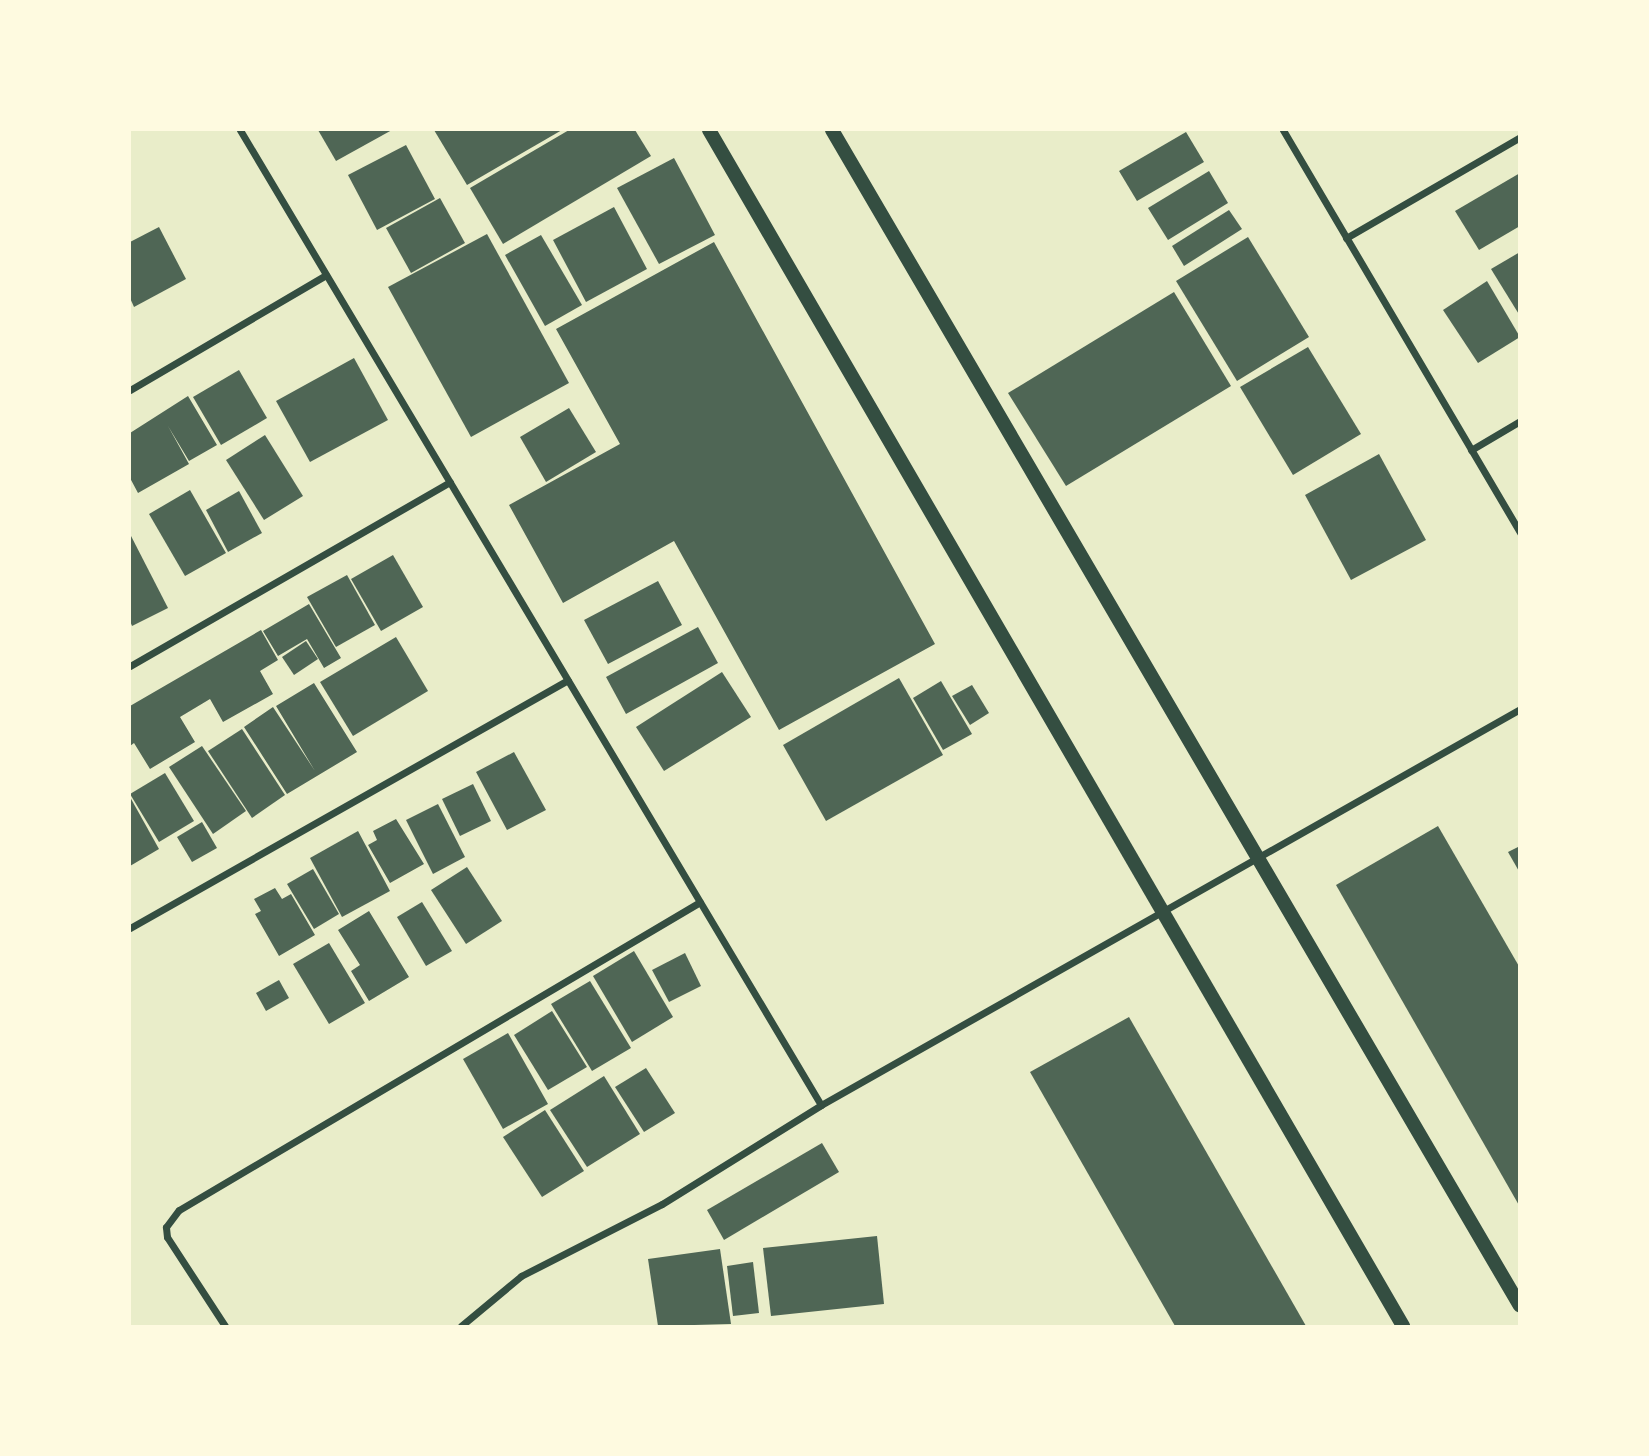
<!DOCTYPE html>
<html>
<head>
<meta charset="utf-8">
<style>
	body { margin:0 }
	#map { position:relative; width:1649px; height:1456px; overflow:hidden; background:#e9edc9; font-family:Commissioner,sans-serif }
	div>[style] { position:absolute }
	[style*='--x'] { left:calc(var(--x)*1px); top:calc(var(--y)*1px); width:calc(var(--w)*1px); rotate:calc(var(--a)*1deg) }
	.building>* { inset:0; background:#4f6655 }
	.minor>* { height:7px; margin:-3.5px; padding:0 3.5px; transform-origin:3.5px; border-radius:3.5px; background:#344e41 }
	.secondary>* { height:14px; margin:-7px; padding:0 7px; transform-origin:7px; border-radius:7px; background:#344e41 }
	span { translate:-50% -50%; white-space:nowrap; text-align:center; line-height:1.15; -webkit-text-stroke:5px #fefae0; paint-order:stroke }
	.frame { position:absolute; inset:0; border:131px solid #fefae0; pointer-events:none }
</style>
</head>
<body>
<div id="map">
	<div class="building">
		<div style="clip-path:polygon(318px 130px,392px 130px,336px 161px)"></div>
		<div style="clip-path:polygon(434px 130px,562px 130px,467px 185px)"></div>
		<div style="clip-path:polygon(569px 130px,635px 130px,651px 156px,503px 244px,470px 188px)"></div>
		<div style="clip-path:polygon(1186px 132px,1204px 162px,1137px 201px,1119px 171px)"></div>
		<div style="clip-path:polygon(406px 145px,435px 199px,377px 230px,348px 175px)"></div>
		<div style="clip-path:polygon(674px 158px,715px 235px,659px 264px,617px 188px)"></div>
		<div style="clip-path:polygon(1209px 171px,1228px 203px,1168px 240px,1148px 208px)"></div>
		<div style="clip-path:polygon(1520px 173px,1520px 226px,1479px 250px,1455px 211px)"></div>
		<div style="clip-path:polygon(440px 198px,465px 243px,411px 273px,386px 228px)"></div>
		<div style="clip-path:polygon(614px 207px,647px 269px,586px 302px,553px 240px)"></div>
		<div style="clip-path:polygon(1229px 210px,1242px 229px,1184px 266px,1172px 246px)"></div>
		<div style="clip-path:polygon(159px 227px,186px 279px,134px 307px,130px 298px,130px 242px)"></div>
		<div style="clip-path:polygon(487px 234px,569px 383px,471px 437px,388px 287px)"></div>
		<div style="clip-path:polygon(541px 235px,582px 305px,545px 326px,505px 255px)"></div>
		<div style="clip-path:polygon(1248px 237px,1309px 337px,1237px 381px,1176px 281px)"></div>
		<div style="clip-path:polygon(714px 242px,935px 644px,779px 730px,674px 541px,563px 603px,509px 505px,620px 444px,556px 329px)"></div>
		<div style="clip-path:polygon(1520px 252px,1520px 316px,1491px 269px)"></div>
		<div style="clip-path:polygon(1487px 281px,1520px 337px,1478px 363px,1443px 310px)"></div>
		<div style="clip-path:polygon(1174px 292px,1231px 386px,1066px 486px,1008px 393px)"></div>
		<div style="clip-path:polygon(1308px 347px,1361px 434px,1293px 475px,1240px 387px)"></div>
		<div style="clip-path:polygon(354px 358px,388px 420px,310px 462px,276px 401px)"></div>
		<div style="clip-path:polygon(239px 370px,267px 418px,221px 445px,193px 397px)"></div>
		<div style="clip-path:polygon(188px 396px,217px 445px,189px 461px,168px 426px,189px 464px,138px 493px,130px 478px,130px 433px)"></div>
		<div style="clip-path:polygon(569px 408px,596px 452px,546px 482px,520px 437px)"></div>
		<div style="clip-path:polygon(265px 435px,303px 496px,264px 520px,226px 460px)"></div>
		<div style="clip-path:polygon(1379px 454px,1426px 540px,1351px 580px,1305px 495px)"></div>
		<div style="clip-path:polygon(190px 490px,226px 553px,185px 576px,149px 514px)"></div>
		<div style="clip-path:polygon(239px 491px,262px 533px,228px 552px,206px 510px)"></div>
		<div style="clip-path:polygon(130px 534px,168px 608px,132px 626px,130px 621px)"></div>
		<div style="clip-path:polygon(393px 555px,423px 607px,381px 631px,351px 579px)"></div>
		<div style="clip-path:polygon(347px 575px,375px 625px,336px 647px,307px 597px)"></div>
		<div style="clip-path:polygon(658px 581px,682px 625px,608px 664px,584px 620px)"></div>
		<div style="clip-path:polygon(309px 604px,341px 658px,324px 668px,307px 639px,278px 656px,263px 631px)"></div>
		<div style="clip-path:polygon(698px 627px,718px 663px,626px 714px,606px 677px)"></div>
		<div style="clip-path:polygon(261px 630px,278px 660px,260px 671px,273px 694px,223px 722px,210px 699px,180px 717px,195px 742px,150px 769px,134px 743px,130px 746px,130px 706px)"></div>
		<div style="clip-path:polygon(396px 637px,428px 691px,353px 736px,320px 682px)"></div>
		<div style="clip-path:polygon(306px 641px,318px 659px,294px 675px,282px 657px)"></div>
		<div style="clip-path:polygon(722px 672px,751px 717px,664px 771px,636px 727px)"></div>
		<div style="clip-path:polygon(899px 678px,943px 755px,826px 821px,783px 745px)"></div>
		<div style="clip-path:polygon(941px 681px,972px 734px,943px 750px,913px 698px)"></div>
		<div style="clip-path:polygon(314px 683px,357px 752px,287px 794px,244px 727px,273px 707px,315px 771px,276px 706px)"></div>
		<div style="clip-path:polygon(972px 685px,989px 713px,970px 725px,952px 696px)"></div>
		<div style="clip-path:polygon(242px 729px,285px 795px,252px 818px,208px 751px)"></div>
		<div style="clip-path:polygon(202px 746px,246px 811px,213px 834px,169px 767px)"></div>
		<div style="clip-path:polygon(514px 752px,546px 810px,507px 830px,476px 772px)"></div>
		<div style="clip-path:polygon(165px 773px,194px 821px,159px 842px,130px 794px)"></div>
		<div style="clip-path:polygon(473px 784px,491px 821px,460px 836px,442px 799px)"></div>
		<div style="clip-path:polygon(130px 797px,159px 849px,130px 866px)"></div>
		<div style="clip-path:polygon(438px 804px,465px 857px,433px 874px,406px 820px)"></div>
		<div style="clip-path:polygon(396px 819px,424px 864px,390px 883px,368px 845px,377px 840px,373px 831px)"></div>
		<div style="clip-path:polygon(202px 822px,217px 848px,192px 862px,177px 837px)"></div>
		<div style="clip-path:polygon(1438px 826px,1520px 968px,1520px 1207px,1336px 885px)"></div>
		<div style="clip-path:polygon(358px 831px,390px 891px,342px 917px,310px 858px)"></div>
		<div style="clip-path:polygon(1520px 846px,1520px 873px,1508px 852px)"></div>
		<div style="clip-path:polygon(467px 867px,502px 921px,466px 944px,431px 890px)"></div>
		<div style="clip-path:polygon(313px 869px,339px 914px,314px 929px,287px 884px)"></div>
		<div style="clip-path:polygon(275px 888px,282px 899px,291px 894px,315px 935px,279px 956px,255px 914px,261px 911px,254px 899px)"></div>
		<div style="clip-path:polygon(422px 902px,452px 951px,426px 966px,397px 917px)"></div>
		<div style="clip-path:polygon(369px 911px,409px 977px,369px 1001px,351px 971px,360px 965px,338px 930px)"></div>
		<div style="clip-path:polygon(329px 943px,365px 1003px,329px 1024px,293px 964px)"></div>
		<div style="clip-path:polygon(634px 951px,673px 1017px,632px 1042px,593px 976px)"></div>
		<div style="clip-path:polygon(685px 953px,701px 986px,669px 1002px,652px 970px)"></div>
		<div style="clip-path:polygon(279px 980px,289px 998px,266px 1011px,256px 993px)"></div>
		<div style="clip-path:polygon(590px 981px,631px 1048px,592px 1071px,551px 1004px)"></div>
		<div style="clip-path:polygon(552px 1011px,587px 1067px,548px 1090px,514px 1035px)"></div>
		<div style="clip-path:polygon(1129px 1017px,1306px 1326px,1175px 1326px,1030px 1072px)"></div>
		<div style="clip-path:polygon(508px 1033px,548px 1104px,503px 1129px,463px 1059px)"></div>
		<div style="clip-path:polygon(646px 1068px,675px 1113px,644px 1132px,615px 1087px)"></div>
		<div style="clip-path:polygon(604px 1076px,640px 1134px,587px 1167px,550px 1110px)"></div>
		<div style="clip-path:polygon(545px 1110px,584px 1171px,542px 1197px,503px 1137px)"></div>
		<div style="clip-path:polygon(822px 1143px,839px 1172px,724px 1240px,707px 1210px)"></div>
		<div style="clip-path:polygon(877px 1236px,884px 1304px,771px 1316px,763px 1248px)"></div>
		<div style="clip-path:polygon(720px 1249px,731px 1324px,658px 1326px,648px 1259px)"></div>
		<div style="clip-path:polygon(753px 1262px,759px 1313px,733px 1316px,727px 1266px)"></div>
	</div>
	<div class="minor">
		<div style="--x:240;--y:130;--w:1135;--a:59.21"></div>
		<div style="--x:1283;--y:130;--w:468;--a:59.5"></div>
		<div style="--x:1346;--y:238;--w:201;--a:-30.1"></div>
		<div style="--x:130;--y:390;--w:227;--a:-30.4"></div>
		<div style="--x:1471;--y:450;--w:57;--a:-30.6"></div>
		<div style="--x:130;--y:666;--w:369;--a:-29.9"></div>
		<div style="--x:130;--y:928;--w:503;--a:-29.52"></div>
		<div style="--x:225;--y:1326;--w:106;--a:-123.1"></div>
		<div style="--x:167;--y:1237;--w:10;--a:-96"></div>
		<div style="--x:166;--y:1227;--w:21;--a:-53"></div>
		<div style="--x:179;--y:1210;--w:605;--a:-30.59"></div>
		<div style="--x:461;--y:1326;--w:78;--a:-39.8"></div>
		<div style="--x:521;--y:1276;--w:158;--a:-27.1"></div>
		<div style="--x:662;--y:1204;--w:187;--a:-31.9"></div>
		<div style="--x:821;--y:1105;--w:803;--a:-29.53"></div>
	</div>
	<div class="secondary">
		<div style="--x:709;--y:130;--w:1383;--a:59.87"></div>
		<div style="--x:832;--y:130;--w:1362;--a:59.67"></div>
	</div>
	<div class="frame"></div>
</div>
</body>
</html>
